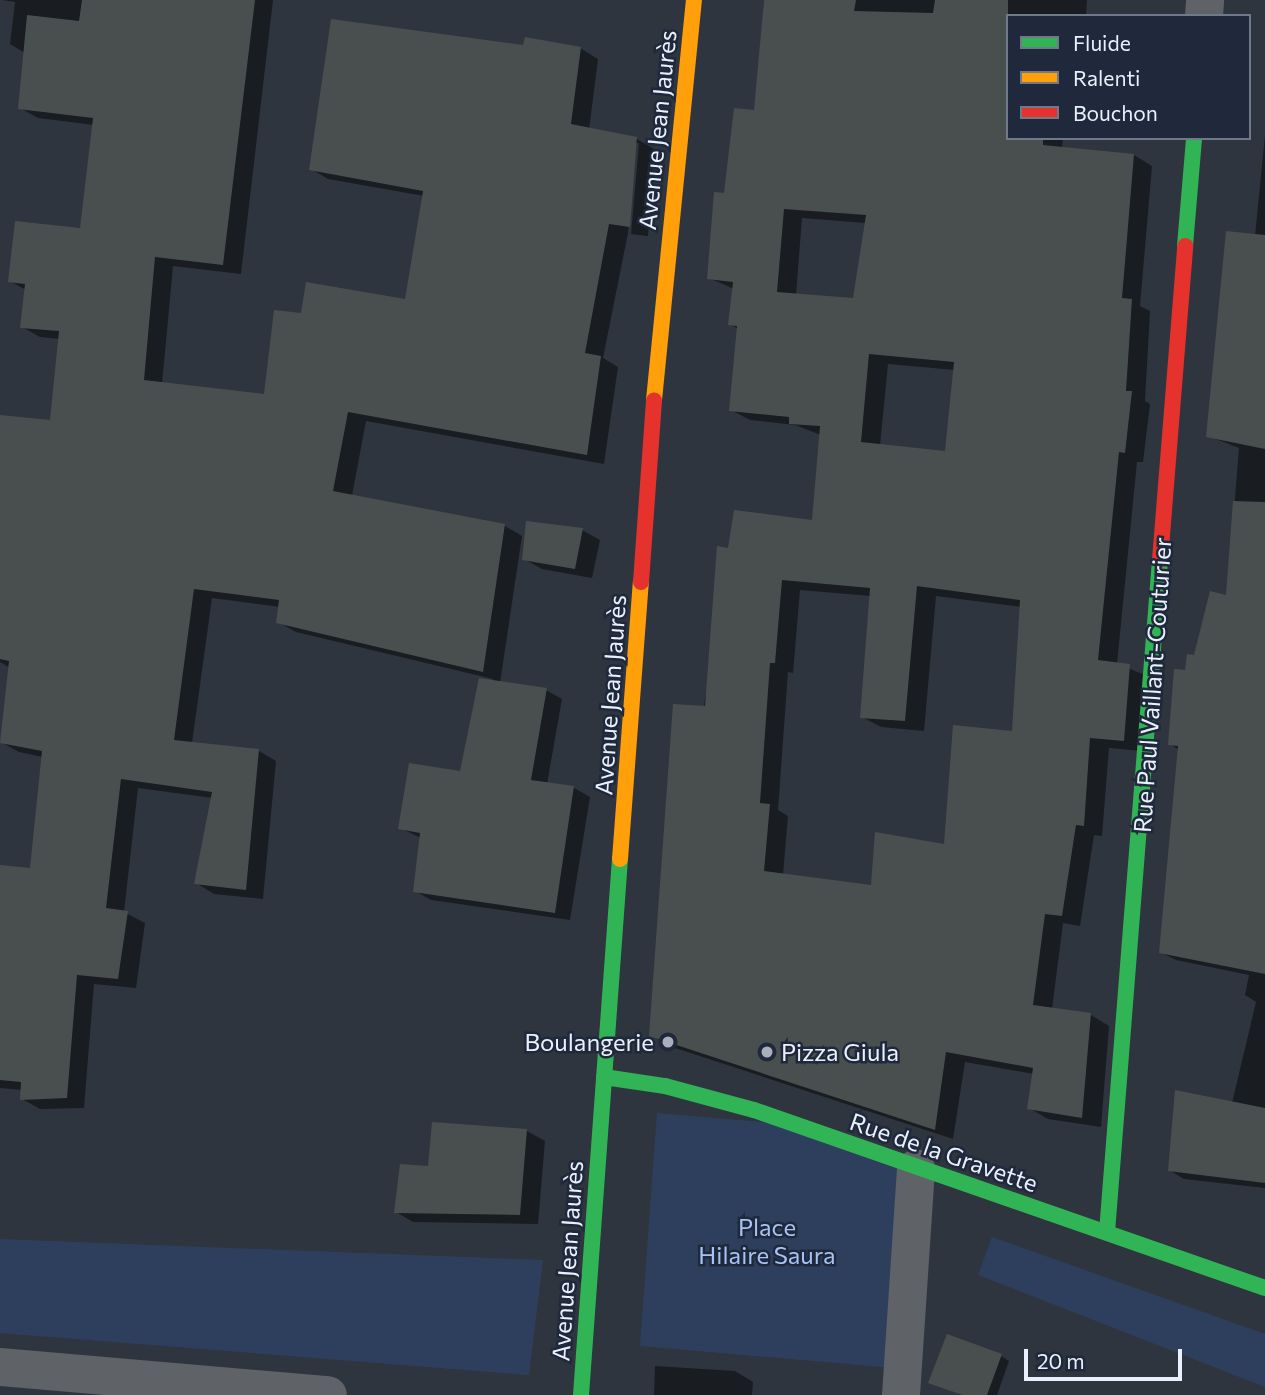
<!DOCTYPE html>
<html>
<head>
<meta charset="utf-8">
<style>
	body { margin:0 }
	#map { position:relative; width:1265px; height:1395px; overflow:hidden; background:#2f353f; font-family:Commissioner,sans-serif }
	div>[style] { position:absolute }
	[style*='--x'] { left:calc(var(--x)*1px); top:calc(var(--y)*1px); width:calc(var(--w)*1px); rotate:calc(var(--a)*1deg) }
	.green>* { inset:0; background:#2e3f5e }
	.shadow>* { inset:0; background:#0007 }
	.building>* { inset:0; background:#494f4f }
	.street>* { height:38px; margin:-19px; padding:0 19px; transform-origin:19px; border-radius:19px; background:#5f6266 }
	.fast>* { height:16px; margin:-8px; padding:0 8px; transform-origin:8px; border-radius:8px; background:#30b455 }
	.slow>* { height:16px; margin:-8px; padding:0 8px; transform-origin:8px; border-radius:8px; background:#ff9f0a }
	.jam>* { height:16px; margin:-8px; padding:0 8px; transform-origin:8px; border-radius:8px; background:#e5322d }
	.dots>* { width:19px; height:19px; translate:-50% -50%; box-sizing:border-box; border:4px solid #1f293b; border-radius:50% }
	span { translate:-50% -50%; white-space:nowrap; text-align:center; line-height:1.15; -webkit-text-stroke:5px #1f293b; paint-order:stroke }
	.street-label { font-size:24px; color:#eaf1fe }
	.poi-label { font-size:24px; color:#eaf1fe }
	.right { translate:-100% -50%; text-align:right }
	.left { translate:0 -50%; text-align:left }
	.park-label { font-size:24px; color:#a7c2f4 }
	.legend { position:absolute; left:1006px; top:14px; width:245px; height:126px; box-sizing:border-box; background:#1f293b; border:2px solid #707989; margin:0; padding:9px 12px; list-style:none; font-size:21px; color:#eaf1fe }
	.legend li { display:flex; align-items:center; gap:14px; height:35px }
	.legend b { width:35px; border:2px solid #707989 }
	.scale { position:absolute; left:1024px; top:1349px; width:158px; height:32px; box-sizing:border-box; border:4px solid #eaf1fe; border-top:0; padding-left:9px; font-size:21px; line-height:24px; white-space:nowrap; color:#eaf1fe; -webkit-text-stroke:5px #1f293b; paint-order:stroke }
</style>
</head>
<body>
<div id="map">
	<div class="green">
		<div style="clip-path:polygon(657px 1113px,783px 1124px,904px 1168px,894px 1368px,640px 1346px)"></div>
		<div style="clip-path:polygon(992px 1237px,1265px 1334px,1265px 1387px,978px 1275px)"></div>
		<div style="clip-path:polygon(0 1239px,543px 1260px,529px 1375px,0 1333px)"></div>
	</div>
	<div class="shadow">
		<div style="clip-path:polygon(2px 0,273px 0,241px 274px,173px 266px,162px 384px,265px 396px,303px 315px,406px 301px,424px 196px,328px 179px,311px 169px,525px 47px,580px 48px,598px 59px,589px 130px,637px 139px,654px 149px,648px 236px,631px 234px,639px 143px,635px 143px,628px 233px,603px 358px,618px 367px,604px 464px,366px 421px,352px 496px,505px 526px,522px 536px,500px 683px,546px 690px,562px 699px,547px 784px,574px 788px,590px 797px,570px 920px,431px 900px,415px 891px,421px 838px,400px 828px,461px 773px,493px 679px,296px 632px,278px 622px,280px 607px,212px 598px,192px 743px,259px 751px,276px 761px,263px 899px,214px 894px,196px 883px,213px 798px,138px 788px,124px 912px,145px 923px,136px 988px,94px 984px,84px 1108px,40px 1109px,22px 1099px,22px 1090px,0 1088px,0 867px,32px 870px,43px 757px,19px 752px,1px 742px,10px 668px,0 662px,0 417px,51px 422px,60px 339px,40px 337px,22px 327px,26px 290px,10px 281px,82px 230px,94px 125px,38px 118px,20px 108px,25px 53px,10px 44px,15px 2px)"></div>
		<div style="clip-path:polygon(evenodd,764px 0,1087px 0,1086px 16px,1008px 16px,1008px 138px,1063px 138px,1062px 149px,1134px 155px,1152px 166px,1140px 306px,1150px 311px,1145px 401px,1150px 404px,1143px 462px,1137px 462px,1117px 664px,1148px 676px,1142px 751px,1109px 748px,1102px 836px,1094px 835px,1080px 926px,1063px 923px,1052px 1009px,1091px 1015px,1109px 1026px,1101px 1127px,1048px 1119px,1029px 1108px,1034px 1074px,965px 1062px,953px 1139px,669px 1046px,651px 1035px,729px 550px,814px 522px,821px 435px,795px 425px,750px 420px,731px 410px,738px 329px,730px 324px,734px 289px,709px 278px,726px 195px,756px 112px,764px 0,802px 218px,866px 223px,855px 299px,796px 295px,802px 218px,764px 0,888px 364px,955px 370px,947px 453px,880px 446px,888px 364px,764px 0,800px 590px,871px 596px,862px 717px,881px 727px,924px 731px,936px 596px,1021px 607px,1013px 733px,946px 846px,873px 887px,783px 875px,788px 816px,778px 810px,788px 672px,793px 673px,800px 590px)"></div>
		<div style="clip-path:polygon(1265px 135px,1265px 1188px,1184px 1179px,1169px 1170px,1232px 1103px,1256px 1002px,1245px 995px,1249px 975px,1176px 960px,1160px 952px,1179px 750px,1170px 744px,1187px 672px,1227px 597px,1239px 448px,1208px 436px,1255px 236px)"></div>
		<div style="clip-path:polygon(582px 530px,600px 540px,592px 578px,542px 569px,524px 559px)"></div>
		<div style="clip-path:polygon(434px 1124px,527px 1131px,545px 1141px,538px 1224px,413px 1222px,396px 1212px,430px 1167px)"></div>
		<div style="clip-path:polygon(1001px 1356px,1009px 1361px,997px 1395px,961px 1395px,930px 1382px)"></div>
		<div style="clip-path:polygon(655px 1366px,735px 1371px,753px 1382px,752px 1395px,654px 1395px)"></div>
	</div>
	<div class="building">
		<div style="clip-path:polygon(82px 0,255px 0,223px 265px,155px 257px,144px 380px,264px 394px,274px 310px,301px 313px,306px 282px,405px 299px,423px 191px,309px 170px,331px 19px,523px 45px,525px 37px,581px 47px,571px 124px,637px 137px,630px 227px,609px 224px,585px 353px,601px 356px,587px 455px,348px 412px,333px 491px,505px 524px,483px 672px,276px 623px,279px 600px,194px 589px,174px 740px,259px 749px,246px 890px,194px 884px,212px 792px,121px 779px,106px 908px,128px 911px,118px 979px,77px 975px,67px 1098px,20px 1100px,21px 1082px,0 1080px,0 865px,30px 868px,42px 751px,0 743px,9px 661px,0 659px,0 415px,50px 420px,59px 331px,20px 328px,25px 284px,8px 282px,15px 221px,80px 228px,93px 118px,18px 109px,27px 15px,79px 21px)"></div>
		<div style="clip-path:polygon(evenodd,764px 0,856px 0,854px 11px,933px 13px,935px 0,1008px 0,1008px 138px,1043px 138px,1043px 145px,1134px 154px,1122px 298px,1132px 299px,1126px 391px,1132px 391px,1125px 453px,1119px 452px,1098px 660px,1130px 664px,1124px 741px,1090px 738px,1084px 826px,1076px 825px,1062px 916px,1045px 914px,1033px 1005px,1091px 1013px,1082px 1118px,1027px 1109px,1033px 1068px,946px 1052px,935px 1130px,649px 1036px,673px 704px,705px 706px,717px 546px,728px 548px,734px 510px,812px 520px,820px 426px,789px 424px,789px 417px,729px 411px,737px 326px,728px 325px,733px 282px,707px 279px,714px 192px,724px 193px,734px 108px,754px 110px,764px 0,784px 209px,866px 215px,853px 298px,777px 292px,784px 209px,764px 0,869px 354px,954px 362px,945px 451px,861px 442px,869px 354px,764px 0,782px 580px,870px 588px,860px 718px,905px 721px,917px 586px,1020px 600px,1012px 731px,953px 725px,944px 844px,875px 832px,871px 885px,764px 871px,770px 804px,760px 803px,770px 663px,775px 663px,782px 580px)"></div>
		<div style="clip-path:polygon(1226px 231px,1265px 235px,1265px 449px,1206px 437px)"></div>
		<div style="clip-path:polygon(1233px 501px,1265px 502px,1265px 974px,1159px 953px,1178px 746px,1168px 745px,1174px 669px,1185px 670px,1187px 654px,1194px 655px,1210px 591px,1226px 595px)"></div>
		<div style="clip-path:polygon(526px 521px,583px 528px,575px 569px,522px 560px)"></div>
		<div style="clip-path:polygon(479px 678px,547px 688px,531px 780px,574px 786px,555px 913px,413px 892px,420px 833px,398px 829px,409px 763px,460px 771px)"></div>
		<div style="clip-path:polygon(1175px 1090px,1265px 1108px,1265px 1183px,1168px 1171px)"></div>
		<div style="clip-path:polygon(432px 1122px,527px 1129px,520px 1215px,394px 1213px,400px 1164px,428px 1166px)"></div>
		<div style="clip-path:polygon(947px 1334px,1002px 1354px,987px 1395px,962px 1395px,928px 1383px)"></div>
	</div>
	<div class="street">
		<div style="--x:1204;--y:16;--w:16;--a:-86"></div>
		<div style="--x:0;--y:1367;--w:329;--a:4.9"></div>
		<div style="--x:901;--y:1395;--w:227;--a:-86.2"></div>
	</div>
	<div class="fast">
		<div style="--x:1185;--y:246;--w:108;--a:-85.2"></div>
		<div style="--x:604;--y:1077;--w:62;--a:8.4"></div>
		<div style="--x:665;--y:1086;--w:92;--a:15.1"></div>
		<div style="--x:754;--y:1110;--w:541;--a:19.21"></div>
		<div style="--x:1107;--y:1232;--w:674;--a:-85.49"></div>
		<div style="--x:581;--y:1395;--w:537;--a:-85.84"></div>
	</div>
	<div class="slow">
		<div style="--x:654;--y:400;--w:402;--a:-84.3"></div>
		<div style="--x:620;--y:859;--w:278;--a:-85.7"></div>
	</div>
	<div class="jam">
		<div style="--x:1160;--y:560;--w:315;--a:-85.4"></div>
		<div style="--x:641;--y:582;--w:182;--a:-85.9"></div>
	</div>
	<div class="dots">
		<div style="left:668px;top:1042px;background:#a9afbb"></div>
		<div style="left:767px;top:1052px;background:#a9afbb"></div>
	</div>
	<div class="street-label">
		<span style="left:657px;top:130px;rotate:-84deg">Avenue Jean Jaurès</span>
		<span style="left:1152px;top:685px;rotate:-86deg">Rue Paul Vaillant-Couturier</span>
		<span style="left:610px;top:695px;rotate:-86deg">Avenue Jean Jaurès</span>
		<span style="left:944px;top:1152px;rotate:19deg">Rue de la Gravette</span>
		<span style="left:567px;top:1261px;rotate:-86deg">Avenue Jean Jaurès</span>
	</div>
	<div class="poi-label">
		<span class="right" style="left:654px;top:1042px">Boulangerie</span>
		<span class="left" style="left:781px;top:1052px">Pizza Giula</span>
	</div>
	<div class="park-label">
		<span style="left:767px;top:1241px">Place<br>Hilaire Saura</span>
	</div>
	<ul class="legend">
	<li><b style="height:9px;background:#30b455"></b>Fluide</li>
	<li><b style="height:9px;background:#ff9f0a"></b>Ralenti</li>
	<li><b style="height:9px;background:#e5322d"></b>Bouchon</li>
	</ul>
	<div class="scale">20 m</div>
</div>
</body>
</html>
